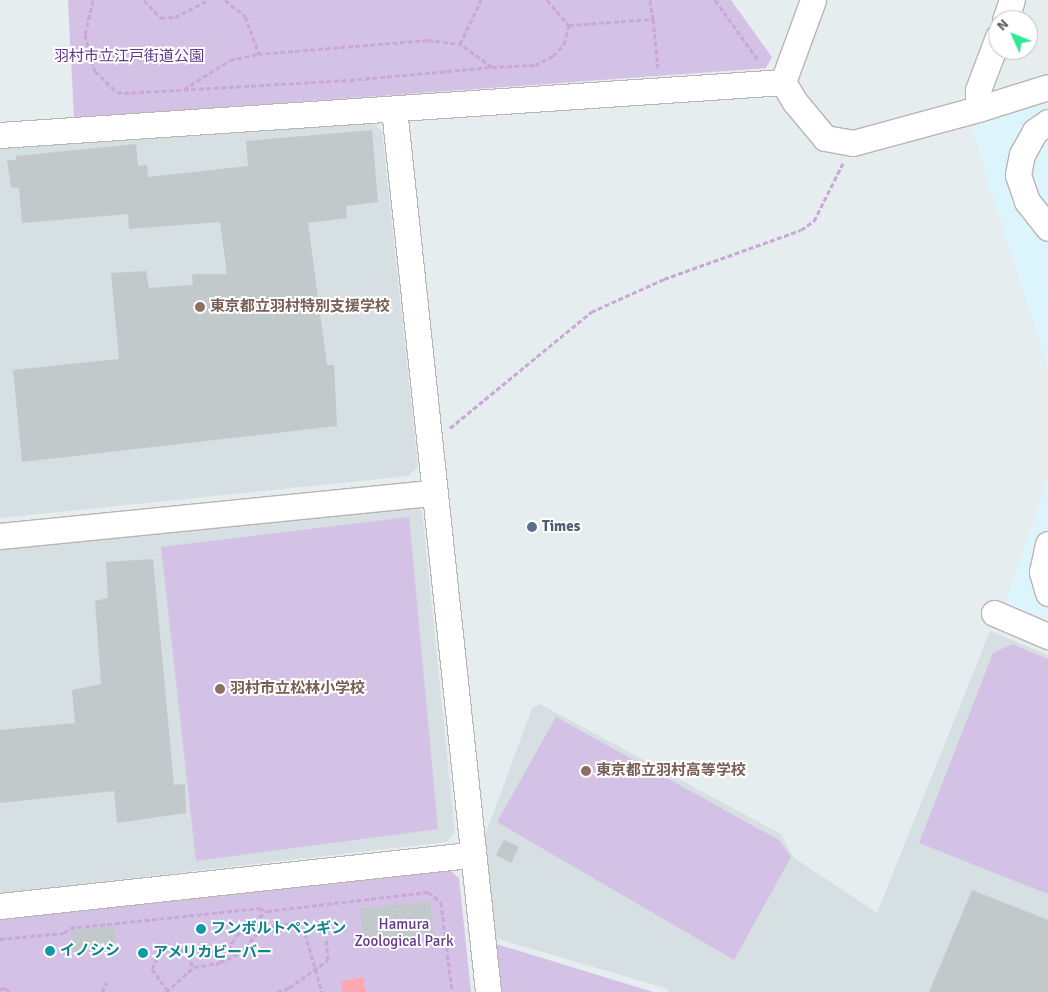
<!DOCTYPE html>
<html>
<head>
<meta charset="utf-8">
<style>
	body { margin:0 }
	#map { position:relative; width:1048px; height:992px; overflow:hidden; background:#e5edef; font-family:Signika,"Noto Sans JP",sans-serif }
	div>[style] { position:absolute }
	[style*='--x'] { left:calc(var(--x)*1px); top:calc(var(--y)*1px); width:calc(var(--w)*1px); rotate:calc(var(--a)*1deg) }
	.commercial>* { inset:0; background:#dcf5fd }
	.education>* { inset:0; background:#d6dfe2 }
	.green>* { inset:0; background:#d4c2e6 }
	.water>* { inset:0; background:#fea7ae }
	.building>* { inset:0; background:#c2c9ca }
	.path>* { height:3px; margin-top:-1.5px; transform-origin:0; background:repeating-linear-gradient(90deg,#cba6d8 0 5px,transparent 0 7.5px) }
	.roads { filter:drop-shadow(1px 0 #bab4b3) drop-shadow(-1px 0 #bab4b3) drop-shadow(0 1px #bab4b3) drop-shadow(0 -1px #bab4b3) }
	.minor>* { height:25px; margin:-12.5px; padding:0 12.5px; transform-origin:12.5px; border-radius:12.5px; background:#fff }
	.dots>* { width:14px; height:14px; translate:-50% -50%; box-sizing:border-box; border:2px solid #fff; border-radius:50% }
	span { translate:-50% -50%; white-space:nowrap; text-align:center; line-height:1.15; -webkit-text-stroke:4px #fff; paint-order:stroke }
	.park-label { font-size:15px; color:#63388a }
	.education-label { font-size:15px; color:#785e54; font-weight:700 }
	.left { translate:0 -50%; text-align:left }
	.service-label { font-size:15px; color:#4e5e75; font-weight:700 }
	.culture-label { font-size:15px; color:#0d838f; font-weight:700 }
	.north { position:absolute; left:988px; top:10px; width:50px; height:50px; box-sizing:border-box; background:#fff; border:1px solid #c2bebe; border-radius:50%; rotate:314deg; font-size:14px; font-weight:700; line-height:20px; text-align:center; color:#665d5d }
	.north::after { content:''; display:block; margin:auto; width:18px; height:22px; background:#34e797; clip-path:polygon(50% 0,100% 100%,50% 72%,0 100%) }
</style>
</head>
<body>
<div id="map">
	<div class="commercial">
		<div style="clip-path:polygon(1048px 103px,1048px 369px,971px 127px)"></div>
		<div style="clip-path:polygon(1048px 462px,1048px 623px,1005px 603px,1046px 486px)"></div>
	</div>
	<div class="education">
		<div style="clip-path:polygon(369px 121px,382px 131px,418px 467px,408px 476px,0 518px,0 147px)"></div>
		<div style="clip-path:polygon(413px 503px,422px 512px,455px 832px,447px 842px,0 893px,0 545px)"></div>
		<div style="clip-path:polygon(990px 631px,1048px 655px,1048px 992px,668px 992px,668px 989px,492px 937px,482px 844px,532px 708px,540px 704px,781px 834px,794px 858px,877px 913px)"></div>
	</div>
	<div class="green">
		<div style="clip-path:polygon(68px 0,731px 0,772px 57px,766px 68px,74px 118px)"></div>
		<div style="clip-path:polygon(409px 517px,438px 829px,196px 861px,161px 547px)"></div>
		<div style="clip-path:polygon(1012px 644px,1048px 659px,1048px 894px,919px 843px,993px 653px)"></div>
		<div style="clip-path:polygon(556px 717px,779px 840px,791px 857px,734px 960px,497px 822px)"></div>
		<div style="clip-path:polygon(447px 868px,459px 878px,471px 992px,0 992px,0 918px)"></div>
		<div style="clip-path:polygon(493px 943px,653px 992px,498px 992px)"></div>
	</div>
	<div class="water">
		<div style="clip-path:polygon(363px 977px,366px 992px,343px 992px,341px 982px)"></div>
	</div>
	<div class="building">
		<div style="clip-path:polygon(372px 130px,378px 202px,346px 206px,347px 218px,308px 223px,327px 365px,334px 365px,337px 426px,22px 462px,13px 370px,119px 359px,111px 273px,146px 271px,149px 288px,193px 285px,192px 274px,227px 274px,220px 222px,129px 229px,128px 214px,22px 223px,19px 188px,11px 187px,7px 160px,16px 160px,16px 156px,136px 144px,138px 166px,147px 165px,148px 177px,248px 166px,246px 141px)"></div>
		<div style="clip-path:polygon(153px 559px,174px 785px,185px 784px,186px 813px,117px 823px,114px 791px,0 803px,0 730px,75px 723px,72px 690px,101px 684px,95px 601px,108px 598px,106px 562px)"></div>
		<div style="clip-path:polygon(504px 840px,519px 847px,511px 863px,496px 855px)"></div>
		<div style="clip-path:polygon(972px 890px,1048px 920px,1048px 992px,929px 992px)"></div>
		<div style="clip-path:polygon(430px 901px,434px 934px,364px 943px,360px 909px)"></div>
		<div style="clip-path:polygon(114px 926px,116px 949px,73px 953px,70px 931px)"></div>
	</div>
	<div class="path">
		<div style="--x:93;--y:0;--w:35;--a:103"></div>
		<div style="--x:85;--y:34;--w:27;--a:77"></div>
		<div style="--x:91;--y:60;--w:12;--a:70"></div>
		<div style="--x:95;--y:71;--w:30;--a:44"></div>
		<div style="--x:117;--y:92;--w:7;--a:8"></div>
		<div style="--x:124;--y:93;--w:226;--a:-3.3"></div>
		<div style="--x:350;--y:80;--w:143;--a:-5.2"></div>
		<div style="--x:492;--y:67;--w:39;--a:-144"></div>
		<div style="--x:460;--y:44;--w:49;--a:-64.5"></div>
		<div style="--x:144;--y:0;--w:25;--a:47"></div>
		<div style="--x:161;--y:18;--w:14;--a:-4"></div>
		<div style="--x:175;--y:17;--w:37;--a:-27"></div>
		<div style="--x:225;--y:0;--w:26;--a:39"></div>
		<div style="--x:245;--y:16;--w:40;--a:69.8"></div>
		<div style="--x:547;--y:0;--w:33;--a:49"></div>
		<div style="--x:569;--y:25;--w:84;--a:-4.1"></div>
		<div style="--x:653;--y:19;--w:49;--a:84.2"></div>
		<div style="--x:650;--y:0;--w:19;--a:81"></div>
		<div style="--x:715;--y:0;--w:75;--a:54.2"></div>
		<div style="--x:492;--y:67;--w:43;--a:-2.7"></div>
		<div style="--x:535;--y:65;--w:20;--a:-27"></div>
		<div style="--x:553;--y:56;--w:16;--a:-47"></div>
		<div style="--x:564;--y:44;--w:20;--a:-75"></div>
		<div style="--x:184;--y:89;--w:54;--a:-32.2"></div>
		<div style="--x:230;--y:60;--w:29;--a:-12"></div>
		<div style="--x:258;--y:54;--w:171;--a:-4.7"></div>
		<div style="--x:428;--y:40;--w:32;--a:7"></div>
		<div style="--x:450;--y:428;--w:183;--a:-39.4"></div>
		<div style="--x:591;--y:312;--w:80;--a:-24.3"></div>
		<div style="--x:664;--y:279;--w:145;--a:-19.7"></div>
		<div style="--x:801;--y:230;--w:16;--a:-35"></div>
		<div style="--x:814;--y:221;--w:65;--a:-63.4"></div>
		<div style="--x:0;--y:939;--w:64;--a:-5.4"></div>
		<div style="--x:64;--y:933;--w:8;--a:-40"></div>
		<div style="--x:70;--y:928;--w:190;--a:-6"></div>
		<div style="--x:259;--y:908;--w:8;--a:23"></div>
		<div style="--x:220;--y:963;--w:31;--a:-59"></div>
		<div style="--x:236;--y:936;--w:40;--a:-39"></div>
		<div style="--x:267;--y:911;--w:162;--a:-6.7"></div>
		<div style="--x:428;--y:892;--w:16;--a:38"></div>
		<div style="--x:441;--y:902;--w:91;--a:83"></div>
		<div style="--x:0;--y:989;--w:6;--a:-9"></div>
		<div style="--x:6;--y:988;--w:5;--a:53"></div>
		<div style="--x:168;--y:991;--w:27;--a:-126"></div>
		<div style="--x:152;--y:969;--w:13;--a:-67"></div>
		<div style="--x:157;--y:957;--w:24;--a:-35"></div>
		<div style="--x:177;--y:943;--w:29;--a:55"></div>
		<div style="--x:102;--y:992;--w:11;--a:-63"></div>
		<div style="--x:166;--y:992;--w:38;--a:-42"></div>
		<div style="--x:194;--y:967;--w:26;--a:-9"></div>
		<div style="--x:220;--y:963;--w:22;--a:-27"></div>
		<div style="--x:240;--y:953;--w:33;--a:-49"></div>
		<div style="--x:262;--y:928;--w:28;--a:-10"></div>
		<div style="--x:290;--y:923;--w:18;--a:34"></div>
		<div style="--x:305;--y:933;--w:61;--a:73.9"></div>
		<div style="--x:277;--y:992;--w:13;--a:-18"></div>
		<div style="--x:289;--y:988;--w:48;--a:-35.7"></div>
		<div style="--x:328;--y:960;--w:21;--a:-95"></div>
	</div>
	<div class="roads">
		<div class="minor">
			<div style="--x:1005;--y:20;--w:21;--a:-71"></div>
			<div style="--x:998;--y:37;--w:57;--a:110.7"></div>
			<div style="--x:978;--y:90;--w:19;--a:90"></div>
			<div style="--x:978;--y:109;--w:73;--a:-17.4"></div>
			<div style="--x:783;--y:82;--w:23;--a:59"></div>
			<div style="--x:795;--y:102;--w:47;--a:50.2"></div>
			<div style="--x:825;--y:138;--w:28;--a:10"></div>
			<div style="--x:853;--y:143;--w:130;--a:-15.2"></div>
			<div style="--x:783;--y:82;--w:87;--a:-69.9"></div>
			<div style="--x:394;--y:109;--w:888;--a:83.92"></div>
			<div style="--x:1048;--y:122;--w:16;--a:145"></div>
			<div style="--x:1035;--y:131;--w:26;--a:119"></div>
			<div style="--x:1022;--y:154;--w:21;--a:101"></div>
			<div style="--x:1018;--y:175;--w:28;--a:71"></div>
			<div style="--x:1027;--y:201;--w:34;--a:52"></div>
			<div style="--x:0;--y:135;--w:785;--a:-3.87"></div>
			<div style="--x:0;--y:536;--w:435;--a:-5.7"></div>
			<div style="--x:1048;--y:544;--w:29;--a:102"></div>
			<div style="--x:1042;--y:572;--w:22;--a:74"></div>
			<div style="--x:994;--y:613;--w:59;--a:23.1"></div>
			<div style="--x:0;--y:906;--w:476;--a:-6.2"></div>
		</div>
	</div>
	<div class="dots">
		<div style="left:200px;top:307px;background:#8d6e63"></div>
		<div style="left:532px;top:527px;background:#5c6f8a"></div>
		<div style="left:220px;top:689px;background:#8d6e63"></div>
		<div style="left:586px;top:771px;background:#8d6e63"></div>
		<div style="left:201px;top:929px;background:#0f9aa8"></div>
		<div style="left:50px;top:951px;background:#0f9aa8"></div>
		<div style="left:143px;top:953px;background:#0f9aa8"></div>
	</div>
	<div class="park-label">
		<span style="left:129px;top:57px">羽村市立江戸街道公園</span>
		<span style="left:404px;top:933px">Hamura<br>Zoological Park</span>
	</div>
	<div class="education-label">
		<span class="left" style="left:210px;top:307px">東京都立羽村特別支援学校</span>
		<span class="left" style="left:230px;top:689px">羽村市立松林小学校</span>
		<span class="left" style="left:596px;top:771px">東京都立羽村高等学校</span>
	</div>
	<div class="service-label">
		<span class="left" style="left:542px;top:527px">Times</span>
	</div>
	<div class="culture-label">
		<span class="left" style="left:211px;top:929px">フンボルトペンギン</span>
		<span class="left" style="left:60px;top:951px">イノシシ</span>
		<span class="left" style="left:153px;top:953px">アメリカビーバー</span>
	</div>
	<div class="north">N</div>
</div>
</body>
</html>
